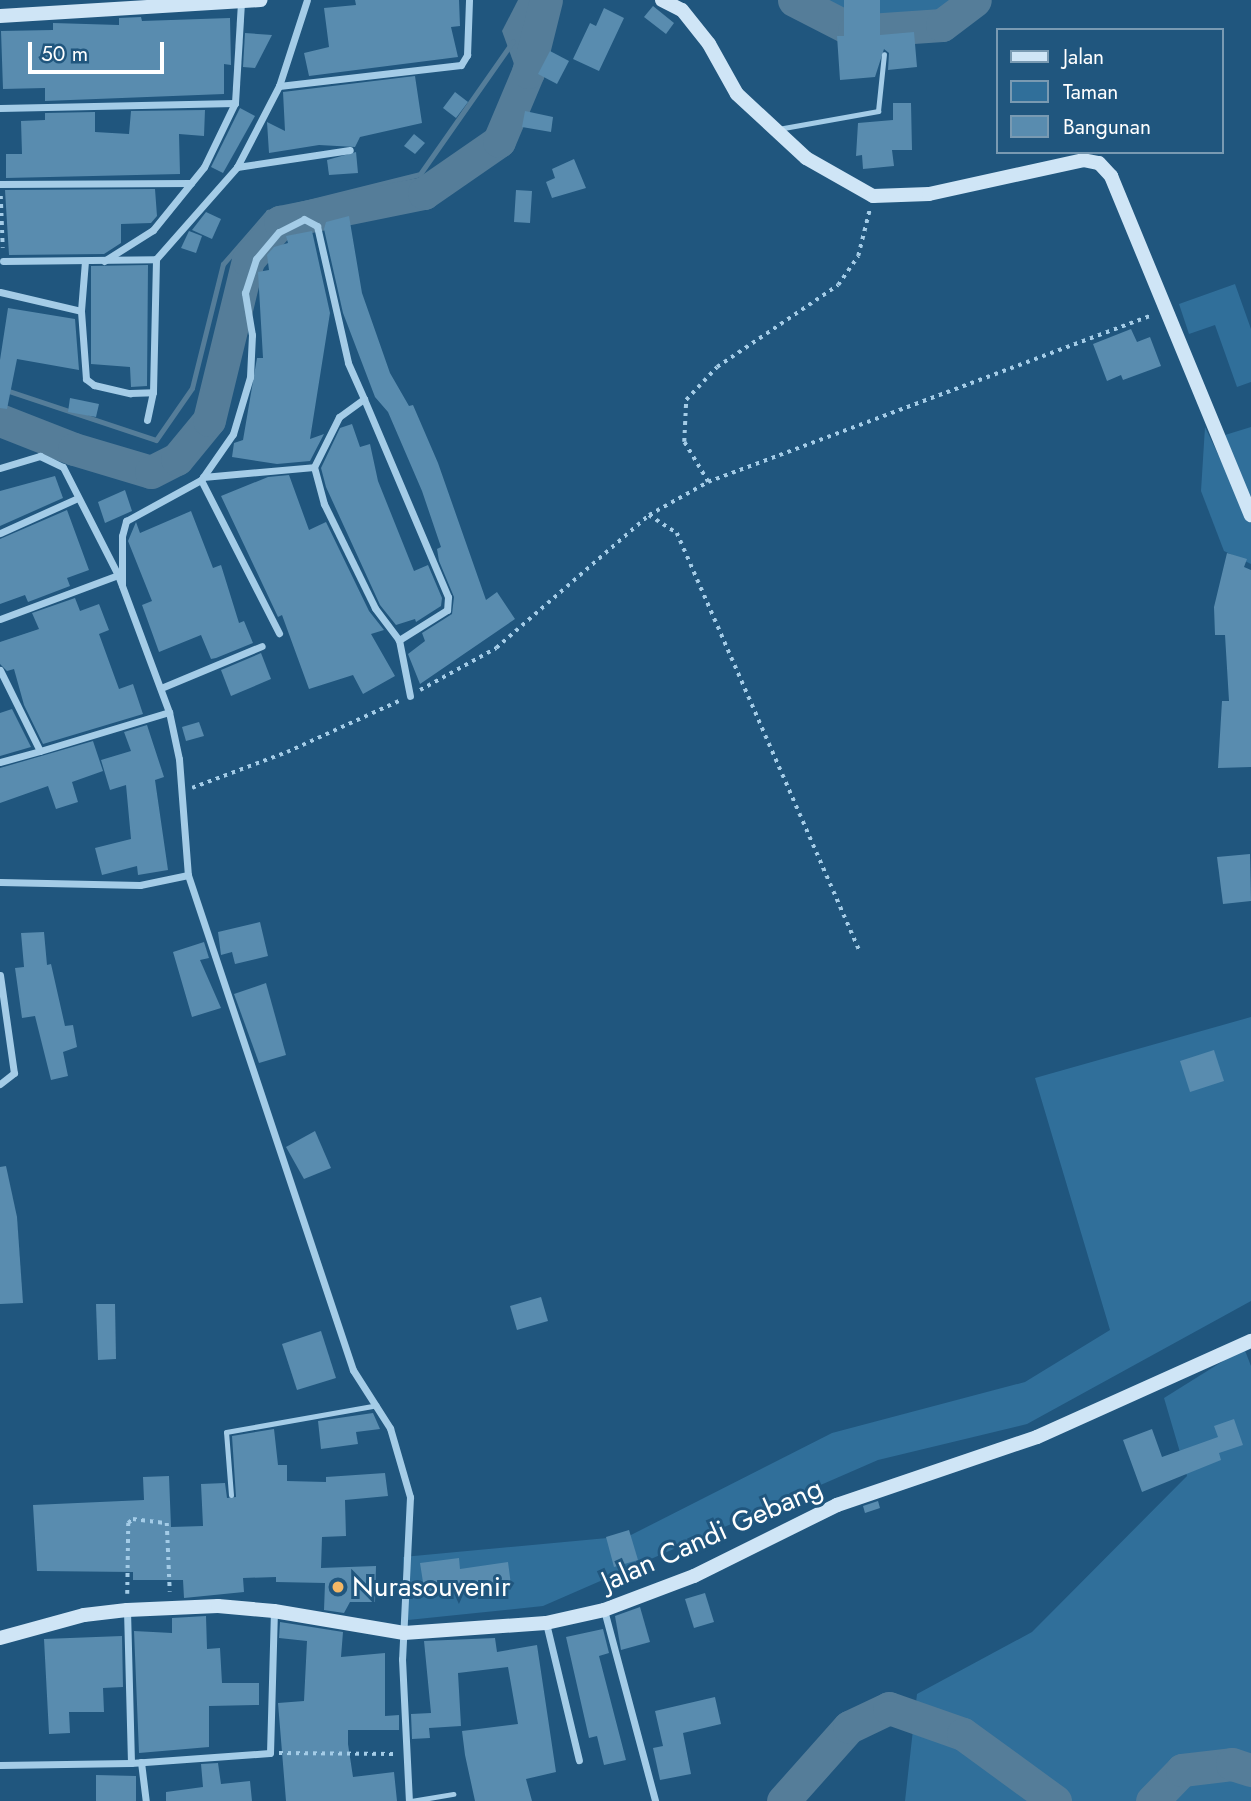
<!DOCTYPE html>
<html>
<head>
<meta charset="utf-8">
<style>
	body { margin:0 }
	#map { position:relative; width:1251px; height:1801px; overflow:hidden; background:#20567e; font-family:Jost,sans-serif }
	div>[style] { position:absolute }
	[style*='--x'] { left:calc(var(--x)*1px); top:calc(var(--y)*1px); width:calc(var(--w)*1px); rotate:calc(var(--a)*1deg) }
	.green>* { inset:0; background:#306f9a }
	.water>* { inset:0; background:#557d99 }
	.stream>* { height:5px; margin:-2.5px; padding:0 2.5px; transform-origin:2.5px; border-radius:2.5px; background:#557d99 }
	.river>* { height:33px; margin:-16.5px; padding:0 16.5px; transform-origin:16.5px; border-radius:16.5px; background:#557d99 }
	.building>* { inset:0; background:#598caf }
	.path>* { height:3.5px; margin-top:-1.75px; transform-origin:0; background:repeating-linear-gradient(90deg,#a4cce7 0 3.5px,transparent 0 8.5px) }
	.lane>* { height:5px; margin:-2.5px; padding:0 2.5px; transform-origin:2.5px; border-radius:2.5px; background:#a4cce7 }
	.street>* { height:7px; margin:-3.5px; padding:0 3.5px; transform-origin:3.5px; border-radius:3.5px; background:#a4cce7 }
	.secondary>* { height:14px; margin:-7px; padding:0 7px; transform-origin:7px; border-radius:7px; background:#cfe5f6 }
	.dots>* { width:19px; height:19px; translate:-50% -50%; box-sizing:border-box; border:4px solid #20567e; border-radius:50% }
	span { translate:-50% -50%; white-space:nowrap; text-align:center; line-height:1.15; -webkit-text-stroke:6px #20567e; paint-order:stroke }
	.street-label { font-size:28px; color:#fff }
	.poi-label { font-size:28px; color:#fff }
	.left { translate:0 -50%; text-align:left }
	.legend { position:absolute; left:996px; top:28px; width:228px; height:126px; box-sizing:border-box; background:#20567e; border:2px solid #799ab2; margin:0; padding:9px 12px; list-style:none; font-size:21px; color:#fff }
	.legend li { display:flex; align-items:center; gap:14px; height:35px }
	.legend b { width:35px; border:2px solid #799ab2 }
	.scale { position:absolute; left:28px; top:42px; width:136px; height:32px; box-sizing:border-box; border:4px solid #fff; border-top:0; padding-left:9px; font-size:21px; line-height:24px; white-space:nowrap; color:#fff; -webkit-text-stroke:5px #20567e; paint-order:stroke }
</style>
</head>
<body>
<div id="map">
	<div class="green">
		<div style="clip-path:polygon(803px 0,955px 0,936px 14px,847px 23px)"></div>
		<div style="clip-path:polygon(1235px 284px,1251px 329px,1251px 382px,1237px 387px,1215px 325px,1189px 334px,1179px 304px)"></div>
		<div style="clip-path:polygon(1205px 427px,1251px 523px,1251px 564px,1224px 551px,1201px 491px)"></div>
		<div style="clip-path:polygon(1251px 427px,1251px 500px,1225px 435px)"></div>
		<div style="clip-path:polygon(1251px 1017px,1251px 1301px,1027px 1424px,878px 1460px,543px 1606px,408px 1620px,403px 1557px,629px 1536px,832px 1433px,1025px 1382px,1110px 1330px,1035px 1078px)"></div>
		<div style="clip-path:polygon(1244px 1348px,1251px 1366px,1251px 1801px,905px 1801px,917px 1694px,1032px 1632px,1187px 1476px,1164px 1398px)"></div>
	</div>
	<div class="water">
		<div style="clip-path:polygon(518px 0,531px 0,539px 38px,528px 72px,514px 64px,502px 31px)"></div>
	</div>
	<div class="stream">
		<div style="--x:0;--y:388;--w:164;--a:18.4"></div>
		<div style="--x:156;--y:440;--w:63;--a:-55.3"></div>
		<div style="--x:192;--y:388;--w:128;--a:-76"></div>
		<div style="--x:223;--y:264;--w:69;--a:-49.1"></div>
		<div style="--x:268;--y:212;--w:157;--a:-14"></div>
		<div style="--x:420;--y:174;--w:162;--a:-55"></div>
	</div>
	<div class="river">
		<div style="--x:794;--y:0;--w:68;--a:27.3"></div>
		<div style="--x:854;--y:31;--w:88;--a:-3.9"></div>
		<div style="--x:942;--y:25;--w:41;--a:-37.1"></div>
		<div style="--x:0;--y:420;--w:79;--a:21.4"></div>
		<div style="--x:74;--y:449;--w:80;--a:16.6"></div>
		<div style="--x:151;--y:472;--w:29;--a:-27"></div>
		<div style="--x:177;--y:459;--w:50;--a:-50.6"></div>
		<div style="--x:209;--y:420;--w:165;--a:-76.3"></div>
		<div style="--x:248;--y:260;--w:50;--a:-49.9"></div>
		<div style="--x:280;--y:222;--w:147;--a:-11.4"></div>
		<div style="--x:424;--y:193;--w:91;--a:-34.7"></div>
		<div style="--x:499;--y:141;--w:75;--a:-67.2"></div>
		<div style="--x:528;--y:72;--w:74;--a:-76"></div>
		<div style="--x:783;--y:1801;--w:99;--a:-48.3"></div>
		<div style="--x:849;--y:1727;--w:44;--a:-25.4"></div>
		<div style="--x:889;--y:1708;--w:78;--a:19.4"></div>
		<div style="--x:963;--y:1734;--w:114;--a:36.1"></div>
		<div style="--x:1152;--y:1801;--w:43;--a:-45.9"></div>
		<div style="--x:1182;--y:1770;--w:50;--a:-6.8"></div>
		<div style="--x:1232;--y:1764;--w:20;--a:18"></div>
	</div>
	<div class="building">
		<div style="clip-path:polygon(355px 0,459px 0,460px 26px,451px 27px,458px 57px,309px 76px,304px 53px,329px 47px,324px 8px,356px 5px)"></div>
		<div style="clip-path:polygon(844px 0,880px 0,880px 35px,914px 32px,917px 67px,888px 70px,889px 53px,884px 49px,875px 77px,840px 80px,837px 36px,844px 36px)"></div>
		<div style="clip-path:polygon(653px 6px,674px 23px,666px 34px,644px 17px)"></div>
		<div style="clip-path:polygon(604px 8px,624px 18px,599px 71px,573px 59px,590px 23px,596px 26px)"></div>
		<div style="clip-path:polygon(141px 17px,142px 21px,230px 18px,231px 65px,224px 64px,224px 94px,45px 101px,45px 88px,3px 89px,1px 31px,53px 30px,53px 23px,119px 25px,119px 18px)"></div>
		<div style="clip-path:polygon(245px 33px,272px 35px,255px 68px,243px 67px)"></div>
		<div style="clip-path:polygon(550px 51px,569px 61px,557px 84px,538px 74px)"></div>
		<div style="clip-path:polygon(415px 76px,422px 123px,360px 137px,355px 147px,319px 145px,269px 153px,267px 122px,285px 131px,283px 92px)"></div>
		<div style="clip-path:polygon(455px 92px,468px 102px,456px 118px,443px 108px)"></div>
		<div style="clip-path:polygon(893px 103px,911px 103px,912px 150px,892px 150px,894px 166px,863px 169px,862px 155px,856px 156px,858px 123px,893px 120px)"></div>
		<div style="clip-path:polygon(240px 108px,255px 116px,223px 173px,211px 167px)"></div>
		<div style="clip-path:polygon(205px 110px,204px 136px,179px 134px,180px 174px,6px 178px,6px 154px,22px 154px,21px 121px,45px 120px,45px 113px,95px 112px,95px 132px,129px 134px,131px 111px)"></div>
		<div style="clip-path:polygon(525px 111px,553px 117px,551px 132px,522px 127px)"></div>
		<div style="clip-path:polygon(414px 134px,425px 143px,415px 154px,404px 146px)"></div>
		<div style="clip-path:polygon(356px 152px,358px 173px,329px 175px,327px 160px)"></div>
		<div style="clip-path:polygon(574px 159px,586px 188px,552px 198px,546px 182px,555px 178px,552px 169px)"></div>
		<div style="clip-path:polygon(155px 189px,157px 216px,151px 223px,121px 224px,121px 243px,104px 254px,9px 255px,5px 190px)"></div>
		<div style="clip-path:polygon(516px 190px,532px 191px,530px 223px,514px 222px)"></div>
		<div style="clip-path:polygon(206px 212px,221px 219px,212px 239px,192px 230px)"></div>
		<div style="clip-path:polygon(349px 216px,362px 293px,390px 373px,409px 406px,413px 405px,438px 463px,486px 600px,497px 592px,515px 619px,420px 684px,408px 654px,425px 641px,422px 633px,452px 614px,454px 597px,439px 561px,437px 549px,441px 547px,422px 491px,388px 412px,375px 397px,343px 313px,324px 229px,326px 222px)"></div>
		<div style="clip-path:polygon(189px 231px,202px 236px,196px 253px,181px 248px)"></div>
		<div style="clip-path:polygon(312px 231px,330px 313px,310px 439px,324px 434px,310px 461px,277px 464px,232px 457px,234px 443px,243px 440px,257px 358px,263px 358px,258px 272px,269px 270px,267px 255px,274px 247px,288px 243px,286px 236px)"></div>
		<div style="clip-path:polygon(148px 265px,147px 386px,131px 387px,130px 367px,91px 364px,91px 266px)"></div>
		<div style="clip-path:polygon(8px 308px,75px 319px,79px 370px,17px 359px,7px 409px,0 408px,0 360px)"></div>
		<div style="clip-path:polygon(1131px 329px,1137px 342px,1150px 337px,1161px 366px,1123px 380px,1121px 375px,1107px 381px,1093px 344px)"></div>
		<div style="clip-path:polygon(70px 398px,99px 404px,96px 417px,68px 412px)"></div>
		<div style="clip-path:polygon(352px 424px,360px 447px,370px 444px,378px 481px,414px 571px,428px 565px,442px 598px,441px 606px,416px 622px,415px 619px,396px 625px,380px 605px,326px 487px,321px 468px,340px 428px)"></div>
		<div style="clip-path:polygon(289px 475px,309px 530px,326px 522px,369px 611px,384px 630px,371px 634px,395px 676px,363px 694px,353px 675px,309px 689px,282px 615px,278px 617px,221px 496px,268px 477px)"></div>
		<div style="clip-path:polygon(55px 476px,63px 498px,0 526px,0 491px)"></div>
		<div style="clip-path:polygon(125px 490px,132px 511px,105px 523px,98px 502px)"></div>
		<div style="clip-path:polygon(67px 510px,89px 570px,67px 578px,70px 586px,28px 602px,25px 595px,0 604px,0 539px)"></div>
		<div style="clip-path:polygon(191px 511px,213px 568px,221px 565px,239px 623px,244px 621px,253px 643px,216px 658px,211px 659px,201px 635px,159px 652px,142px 605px,152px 601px,128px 541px,136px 522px,140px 533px)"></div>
		<div style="clip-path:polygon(1227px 553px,1247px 559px,1244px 567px,1251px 570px,1251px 767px,1218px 768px,1222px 701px,1229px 701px,1225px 635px,1215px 635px,1214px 607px)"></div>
		<div style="clip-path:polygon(75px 598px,80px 611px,99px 604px,109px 630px,99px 634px,119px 689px,133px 684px,143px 714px,43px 744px,24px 705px,14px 669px,7px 671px,0 664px,0 642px,39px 629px,32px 613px)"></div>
		<div style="clip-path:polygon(261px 653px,271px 679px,231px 696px,221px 670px)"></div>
		<div style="clip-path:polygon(12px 709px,31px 747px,0 756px,0 713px)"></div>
		<div style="clip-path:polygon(199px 722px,204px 736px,186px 741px,182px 727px)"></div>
		<div style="clip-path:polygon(147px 725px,164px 777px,155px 780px,168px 870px,138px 875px,137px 866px,102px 875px,95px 848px,131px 839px,126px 785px,110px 790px,101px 760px,131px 751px,124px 732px)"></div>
		<div style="clip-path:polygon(93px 741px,103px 771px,72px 782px,78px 802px,56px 809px,48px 786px,0 803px,0 768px)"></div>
		<div style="clip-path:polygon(1250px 854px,1251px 901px,1223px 904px,1217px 857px)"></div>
		<div style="clip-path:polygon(260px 922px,268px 956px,235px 964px,232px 952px,221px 955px,218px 932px)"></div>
		<div style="clip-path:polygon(44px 932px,47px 965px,51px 964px,65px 1026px,73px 1025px,77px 1047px,63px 1052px,68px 1076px,51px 1080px,35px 1016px,22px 1018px,15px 968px,24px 967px,21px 933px)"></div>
		<div style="clip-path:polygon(204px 942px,209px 958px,200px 960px,221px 1008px,192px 1017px,173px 952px)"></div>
		<div style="clip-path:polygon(266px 983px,286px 1055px,259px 1063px,234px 994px)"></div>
		<div style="clip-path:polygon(1214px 1050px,1224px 1081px,1190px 1092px,1180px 1061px)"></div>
		<div style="clip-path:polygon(315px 1131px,331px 1168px,304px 1179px,286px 1147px)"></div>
		<div style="clip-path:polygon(6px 1166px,17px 1217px,23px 1303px,0 1304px,0 1167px)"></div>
		<div style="clip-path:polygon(541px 1297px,548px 1321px,517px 1330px,510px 1306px)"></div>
		<div style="clip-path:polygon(96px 1304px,115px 1304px,116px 1359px,98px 1360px)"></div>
		<div style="clip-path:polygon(321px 1331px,336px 1378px,297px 1390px,282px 1344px)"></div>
		<div style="clip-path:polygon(373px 1413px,380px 1429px,356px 1432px,358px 1444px,321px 1449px,318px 1421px)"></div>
		<div style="clip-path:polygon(1234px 1419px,1243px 1445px,1219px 1453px,1221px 1460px,1142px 1492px,1123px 1440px,1152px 1429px,1162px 1457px,1218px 1437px,1214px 1426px)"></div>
		<div style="clip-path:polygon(274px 1429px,278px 1465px,287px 1465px,287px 1481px,326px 1482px,326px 1477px,385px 1473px,388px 1496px,345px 1500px,346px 1536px,322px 1537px,321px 1568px,376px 1566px,375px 1602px,350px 1602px,344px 1613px,324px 1610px,325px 1583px,276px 1582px,276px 1577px,243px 1578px,244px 1592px,184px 1598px,183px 1580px,133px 1580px,133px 1572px,37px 1571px,33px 1505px,144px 1500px,143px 1477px,169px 1476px,171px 1527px,203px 1526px,201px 1484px,225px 1483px,227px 1498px,236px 1497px,232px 1436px)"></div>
		<div style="clip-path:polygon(878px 1501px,880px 1508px,865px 1513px,863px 1506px)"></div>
		<div style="clip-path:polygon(629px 1530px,638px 1560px,614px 1567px,606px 1537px)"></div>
		<div style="clip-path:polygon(459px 1558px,460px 1569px,508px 1562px,511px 1585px,425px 1595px,420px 1563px)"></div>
		<div style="clip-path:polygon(705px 1593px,714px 1622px,694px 1628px,685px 1599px)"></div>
		<div style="clip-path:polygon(640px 1607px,650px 1642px,621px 1650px,615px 1616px)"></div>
		<div style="clip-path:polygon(206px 1616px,207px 1649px,220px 1648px,222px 1683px,259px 1683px,259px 1705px,209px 1706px,209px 1747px,139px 1753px,134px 1631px,172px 1633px,172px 1618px)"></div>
		<div style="clip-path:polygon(280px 1622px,343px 1632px,341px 1657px,385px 1653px,385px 1716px,399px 1715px,399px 1730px,348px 1730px,348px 1744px,353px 1777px,394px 1772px,397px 1801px,286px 1801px,278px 1703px,304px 1701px,307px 1641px,279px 1638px)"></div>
		<div style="clip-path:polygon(603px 1629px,609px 1653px,599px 1656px,626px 1760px,604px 1765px,597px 1736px,589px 1738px,566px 1637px)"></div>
		<div style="clip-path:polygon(122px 1636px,123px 1687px,103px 1688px,104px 1712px,69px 1712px,70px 1733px,49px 1734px,44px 1639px)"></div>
		<div style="clip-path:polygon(495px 1638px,497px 1652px,537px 1645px,556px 1772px,526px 1779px,532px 1801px,475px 1801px,465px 1755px,462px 1731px,518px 1724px,508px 1667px,458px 1673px,461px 1726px,429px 1728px,430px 1738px,412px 1739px,411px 1714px,431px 1713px,424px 1641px)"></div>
		<div style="clip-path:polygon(715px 1697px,721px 1724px,683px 1733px,691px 1774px,660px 1780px,653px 1748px,663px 1746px,655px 1711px)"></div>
		<div style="clip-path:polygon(218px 1763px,221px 1784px,250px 1781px,252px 1801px,166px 1801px,166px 1792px,203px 1787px,201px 1764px)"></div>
		<div style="clip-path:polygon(96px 1775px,136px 1776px,136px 1801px,96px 1801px)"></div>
	</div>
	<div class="path">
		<div style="--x:1;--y:196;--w:52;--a:87.8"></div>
		<div style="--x:708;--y:482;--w:47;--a:-121"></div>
		<div style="--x:684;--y:442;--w:42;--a:-87.3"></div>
		<div style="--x:686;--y:400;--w:45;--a:-46.8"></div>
		<div style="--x:717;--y:367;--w:146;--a:-34.1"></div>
		<div style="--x:838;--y:285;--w:35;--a:-55"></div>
		<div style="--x:858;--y:256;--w:49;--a:-76"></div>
		<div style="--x:649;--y:515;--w:33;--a:33"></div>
		<div style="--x:677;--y:533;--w:455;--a:66.4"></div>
		<div style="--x:420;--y:690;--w:87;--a:-28.9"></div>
		<div style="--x:496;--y:648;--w:203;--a:-41"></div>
		<div style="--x:649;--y:515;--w:68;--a:-29.2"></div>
		<div style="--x:708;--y:482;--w:475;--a:-20.6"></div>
		<div style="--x:192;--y:788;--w:102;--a:-20.8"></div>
		<div style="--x:287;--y:752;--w:125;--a:-24.5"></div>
		<div style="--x:127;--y:1594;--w:71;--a:-89.2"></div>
		<div style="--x:128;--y:1523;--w:6;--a:-39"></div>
		<div style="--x:133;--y:1519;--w:34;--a:7"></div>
		<div style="--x:167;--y:1523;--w:69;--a:87.5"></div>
		<div style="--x:279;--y:1753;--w:115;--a:0.5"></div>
	</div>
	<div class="lane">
		<div style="--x:778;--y:129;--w:102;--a:-10.2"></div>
		<div style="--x:878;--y:111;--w:57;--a:-84"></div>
		<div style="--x:231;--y:1495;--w:63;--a:-94.5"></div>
		<div style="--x:226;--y:1432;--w:153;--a:-10.1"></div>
		<div style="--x:411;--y:1801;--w:43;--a:-9.5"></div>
	</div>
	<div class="street">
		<div style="--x:279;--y:86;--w:183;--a:-6.6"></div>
		<div style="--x:461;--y:65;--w:12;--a:-59"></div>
		<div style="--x:467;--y:55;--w:55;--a:-87.9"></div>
		<div style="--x:0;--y:108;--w:235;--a:-1.2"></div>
		<div style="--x:237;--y:167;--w:114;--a:-8.6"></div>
		<div style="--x:0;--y:184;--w:191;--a:-0.3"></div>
		<div style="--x:156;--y:259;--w:123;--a:-48.6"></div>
		<div style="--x:237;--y:167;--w:91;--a:-62.6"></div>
		<div style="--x:279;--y:86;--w:90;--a:-72"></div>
		<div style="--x:3;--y:261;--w:153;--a:-0.7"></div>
		<div style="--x:85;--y:261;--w:50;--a:94.6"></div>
		<div style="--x:81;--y:311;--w:68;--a:85.8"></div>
		<div style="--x:86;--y:379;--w:10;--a:37"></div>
		<div style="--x:94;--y:385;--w:37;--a:13"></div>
		<div style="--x:130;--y:393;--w:23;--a:-2"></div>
		<div style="--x:104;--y:261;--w:58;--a:-32.3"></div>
		<div style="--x:153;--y:230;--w:81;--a:-51"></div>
		<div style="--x:204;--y:167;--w:71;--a:-64.2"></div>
		<div style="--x:235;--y:103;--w:101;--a:-86.6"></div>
		<div style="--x:0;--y:292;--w:83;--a:13.2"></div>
		<div style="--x:147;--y:420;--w:29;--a:-78"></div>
		<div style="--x:153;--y:392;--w:133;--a:-88.7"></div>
		<div style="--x:0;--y:468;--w:42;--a:-16.7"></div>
		<div style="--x:40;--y:456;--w:25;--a:26"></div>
		<div style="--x:63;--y:467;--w:121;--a:63"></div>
		<div style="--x:118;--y:575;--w:146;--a:69.6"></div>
		<div style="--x:169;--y:712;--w:48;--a:78"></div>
		<div style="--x:179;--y:759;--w:116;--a:85.6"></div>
		<div style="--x:188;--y:875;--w:522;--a:71.57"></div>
		<div style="--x:353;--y:1370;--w:69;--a:57.5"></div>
		<div style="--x:390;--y:1428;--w:72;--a:73.8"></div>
		<div style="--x:410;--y:1497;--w:162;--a:92.8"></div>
		<div style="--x:402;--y:1659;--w:142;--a:87.2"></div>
		<div style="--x:203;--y:477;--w:111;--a:-5.1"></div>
		<div style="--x:201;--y:480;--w:172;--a:63"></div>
		<div style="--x:0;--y:533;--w:85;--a:-24.2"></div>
		<div style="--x:122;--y:585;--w:49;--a:-90"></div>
		<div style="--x:122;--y:536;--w:16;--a:-75"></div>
		<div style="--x:126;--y:521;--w:85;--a:-28.7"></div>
		<div style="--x:201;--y:480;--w:56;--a:-55.2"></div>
		<div style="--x:233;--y:434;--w:59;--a:-73.4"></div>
		<div style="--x:250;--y:377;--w:42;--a:-87.3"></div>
		<div style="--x:252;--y:335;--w:43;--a:-99.5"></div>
		<div style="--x:245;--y:293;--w:36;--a:-72"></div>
		<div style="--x:256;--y:259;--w:35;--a:-50"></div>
		<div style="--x:279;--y:232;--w:28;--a:-27"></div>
		<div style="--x:304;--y:219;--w:15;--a:28"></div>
		<div style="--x:317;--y:226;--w:140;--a:77.2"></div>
		<div style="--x:348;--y:363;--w:39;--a:66"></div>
		<div style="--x:364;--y:399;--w:215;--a:67"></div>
		<div style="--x:448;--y:597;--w:13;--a:94"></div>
		<div style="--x:447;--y:610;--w:57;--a:148"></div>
		<div style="--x:399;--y:640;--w:40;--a:-127"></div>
		<div style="--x:375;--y:608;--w:116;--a:-116.1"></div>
		<div style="--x:324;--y:504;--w:38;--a:-105"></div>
		<div style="--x:314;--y:467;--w:56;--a:-63.4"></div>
		<div style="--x:339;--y:417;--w:31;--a:-36"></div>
		<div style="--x:0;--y:619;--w:126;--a:-20.4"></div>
		<div style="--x:399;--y:640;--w:57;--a:78.9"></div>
		<div style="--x:0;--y:670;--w:90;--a:63.7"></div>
		<div style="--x:40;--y:751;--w:41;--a:164.6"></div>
		<div style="--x:161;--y:688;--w:109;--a:-22.6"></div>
		<div style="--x:40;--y:751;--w:135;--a:-16.8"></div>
		<div style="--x:0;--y:882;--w:140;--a:1.2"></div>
		<div style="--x:140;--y:885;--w:49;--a:-11.8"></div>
		<div style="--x:0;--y:975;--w:99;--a:81.9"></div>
		<div style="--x:14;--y:1073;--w:18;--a:142"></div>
		<div style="--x:127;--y:1610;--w:153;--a:88.5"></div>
		<div style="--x:131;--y:1763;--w:139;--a:-4.1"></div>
		<div style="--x:270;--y:1753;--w:141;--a:-88.4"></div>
		<div style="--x:604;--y:1610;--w:198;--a:75"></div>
		<div style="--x:546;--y:1623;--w:141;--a:76.5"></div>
		<div style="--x:141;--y:1762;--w:39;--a:83"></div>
		<div style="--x:0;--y:1765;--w:131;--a:-0.9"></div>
	</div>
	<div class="secondary">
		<div style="--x:662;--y:0;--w:22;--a:27"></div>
		<div style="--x:682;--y:10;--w:43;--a:51.5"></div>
		<div style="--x:709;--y:44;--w:57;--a:60.8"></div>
		<div style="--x:737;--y:94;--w:94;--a:42.8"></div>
		<div style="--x:806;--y:158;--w:77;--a:29.6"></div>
		<div style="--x:873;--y:196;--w:56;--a:-2"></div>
		<div style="--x:929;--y:194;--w:158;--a:-12.4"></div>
		<div style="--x:1083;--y:160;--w:16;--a:11"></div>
		<div style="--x:1099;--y:163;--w:18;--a:47"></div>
		<div style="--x:1111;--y:176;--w:367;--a:67.6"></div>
		<div style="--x:0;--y:16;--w:261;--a:-3.5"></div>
		<div style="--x:0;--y:1638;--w:87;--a:-15.3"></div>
		<div style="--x:84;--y:1615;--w:43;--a:-6.6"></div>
		<div style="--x:127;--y:1610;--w:91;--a:-2.5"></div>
		<div style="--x:218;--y:1606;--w:56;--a:5.1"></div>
		<div style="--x:274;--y:1611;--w:132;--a:9.6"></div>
		<div style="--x:404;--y:1633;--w:142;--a:-4"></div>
		<div style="--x:546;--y:1623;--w:59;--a:-12.6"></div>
		<div style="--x:604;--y:1610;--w:96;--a:-20.7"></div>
		<div style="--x:694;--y:1576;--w:160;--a:-26.4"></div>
		<div style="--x:837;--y:1505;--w:211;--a:-18.8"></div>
		<div style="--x:1037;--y:1437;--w:235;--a:-24.2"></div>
	</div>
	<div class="dots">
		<div style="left:338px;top:1587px;background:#f4b765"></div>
	</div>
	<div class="street-label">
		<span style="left:712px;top:1535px;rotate:-24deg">Jalan Candi Gebang</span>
	</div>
	<div class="poi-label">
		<span class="left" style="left:352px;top:1587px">Nurasouvenir</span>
	</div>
	<ul class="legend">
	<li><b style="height:9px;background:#cfe5f6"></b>Jalan</li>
	<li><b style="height:19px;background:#306f9a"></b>Taman</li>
	<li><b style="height:19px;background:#598caf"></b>Bangunan</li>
	</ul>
	<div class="scale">50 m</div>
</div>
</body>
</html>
